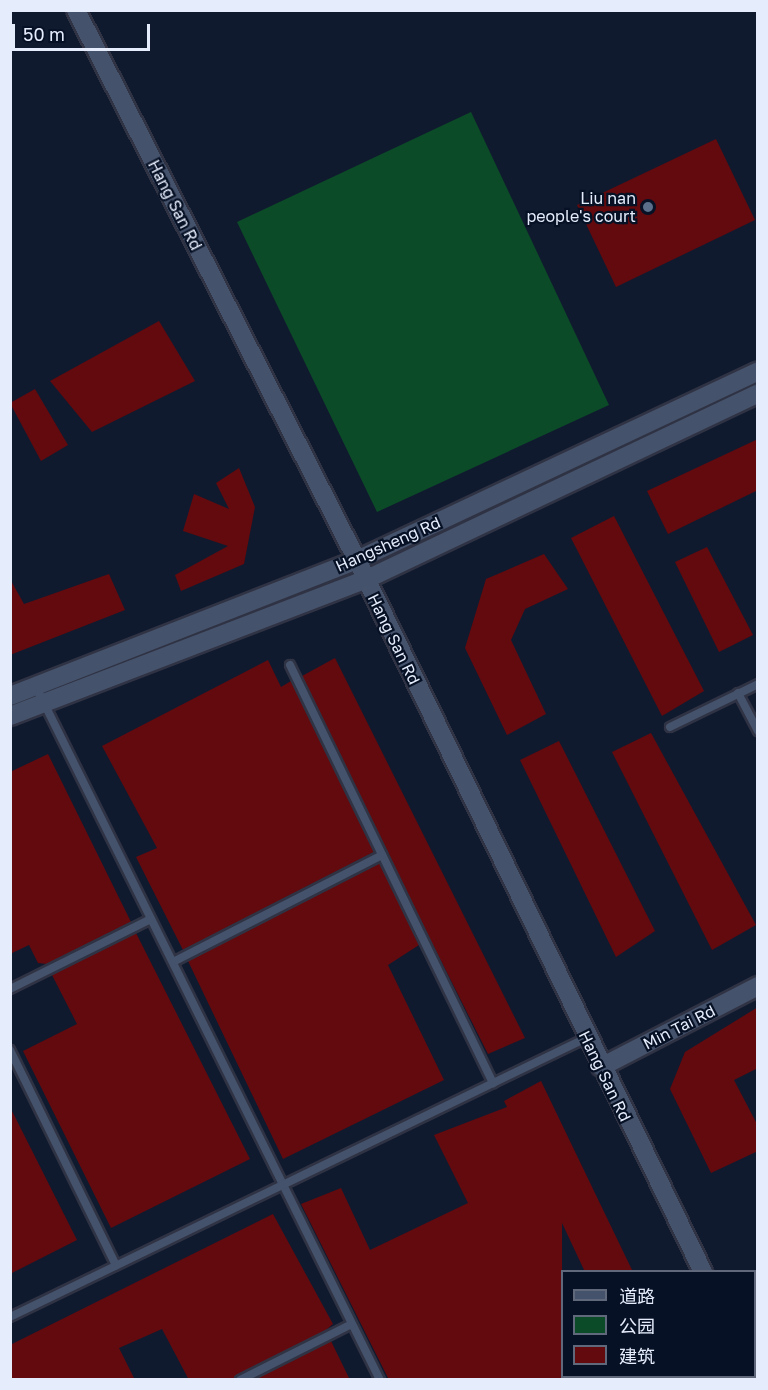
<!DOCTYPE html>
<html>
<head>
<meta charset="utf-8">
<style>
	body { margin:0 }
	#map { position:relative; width:768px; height:1390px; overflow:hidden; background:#101a2f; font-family:"Golos Text","Noto Sans SC",sans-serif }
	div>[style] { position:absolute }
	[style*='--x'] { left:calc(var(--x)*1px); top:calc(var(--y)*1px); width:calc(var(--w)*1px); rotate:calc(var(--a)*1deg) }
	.green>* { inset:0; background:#0c4b27 }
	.building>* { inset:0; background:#620a0e }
	.roads { filter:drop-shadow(2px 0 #2f3344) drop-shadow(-2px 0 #2f3344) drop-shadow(0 2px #2f3344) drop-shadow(0 -2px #2f3344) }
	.service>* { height:8px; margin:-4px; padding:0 4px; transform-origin:4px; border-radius:4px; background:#45526b }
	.tertiary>* { height:18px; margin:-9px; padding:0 9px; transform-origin:9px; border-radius:9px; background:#45526b }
	.dots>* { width:16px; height:16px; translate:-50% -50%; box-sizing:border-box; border:3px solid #071125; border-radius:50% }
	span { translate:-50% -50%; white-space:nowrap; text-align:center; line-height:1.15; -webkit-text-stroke:4.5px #071125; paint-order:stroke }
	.poi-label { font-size:16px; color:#e5edfc }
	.right { translate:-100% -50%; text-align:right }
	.street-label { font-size:16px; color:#e5edfc }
	.frame { position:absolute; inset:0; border:12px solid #e5edfc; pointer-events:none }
	.legend { position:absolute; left:561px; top:1270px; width:195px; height:108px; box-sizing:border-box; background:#071125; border:2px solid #60697b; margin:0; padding:8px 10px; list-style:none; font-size:18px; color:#e5edfc }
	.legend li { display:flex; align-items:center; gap:12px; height:30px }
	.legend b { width:30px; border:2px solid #60697b }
	.scale { position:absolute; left:12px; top:24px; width:138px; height:27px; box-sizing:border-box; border:3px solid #e5edfc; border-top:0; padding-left:8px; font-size:18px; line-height:21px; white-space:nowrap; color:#e5edfc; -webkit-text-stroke:4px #071125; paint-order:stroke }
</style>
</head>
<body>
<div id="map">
	<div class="green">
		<div style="clip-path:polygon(471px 112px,609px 405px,377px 512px,237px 222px)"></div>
	</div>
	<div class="building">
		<div style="clip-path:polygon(716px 139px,755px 220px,616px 287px,577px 205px)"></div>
		<div style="clip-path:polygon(159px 321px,195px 381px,92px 432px,50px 381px)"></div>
		<div style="clip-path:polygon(35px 389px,68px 445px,41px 461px,10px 403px)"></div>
		<div style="clip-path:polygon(758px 439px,758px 490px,668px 534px,647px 491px)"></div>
		<div style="clip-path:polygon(239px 468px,255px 507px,244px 564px,181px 591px,175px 575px,228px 546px,183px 531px,194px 494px,229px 509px,216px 483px)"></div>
		<div style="clip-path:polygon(614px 516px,704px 691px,662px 716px,571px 538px)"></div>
		<div style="clip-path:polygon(707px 547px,753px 635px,719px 652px,675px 562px)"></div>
		<div style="clip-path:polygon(544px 554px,568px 589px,525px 609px,511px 640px,546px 714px,507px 735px,465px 648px,486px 579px)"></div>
		<div style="clip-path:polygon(109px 574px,125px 610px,10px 655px,10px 579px,24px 604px)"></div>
		<div style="clip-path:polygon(335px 658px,525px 1038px,488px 1054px,430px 939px,302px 676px)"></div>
		<div style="clip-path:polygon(268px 660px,281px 687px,291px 681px,374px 852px,183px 950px,136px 857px,157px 848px,102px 746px)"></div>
		<div style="clip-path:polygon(651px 733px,756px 925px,712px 950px,612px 752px)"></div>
		<div style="clip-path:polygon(559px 741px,655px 931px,616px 957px,520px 760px)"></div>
		<div style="clip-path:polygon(48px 754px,131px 922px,47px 964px,38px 963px,29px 945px,10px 954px,10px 772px)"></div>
		<div style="clip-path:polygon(380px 863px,419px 945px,388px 965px,444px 1080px,283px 1159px,188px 961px)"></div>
		<div style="clip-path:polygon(136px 933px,250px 1159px,111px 1228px,23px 1051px,77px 1024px,52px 975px)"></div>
		<div style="clip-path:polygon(758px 1007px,758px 1068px,734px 1080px,758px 1126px,758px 1151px,711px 1173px,670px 1089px,685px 1052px)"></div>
		<div style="clip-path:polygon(541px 1081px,633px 1272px,585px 1272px,562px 1223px,562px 1380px,389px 1380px,301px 1204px,341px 1188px,370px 1250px,468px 1203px,434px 1135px,507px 1107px,504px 1101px)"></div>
		<div style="clip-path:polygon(10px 1107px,77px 1240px,10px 1274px)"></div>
		<div style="clip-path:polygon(273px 1214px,333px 1324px,326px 1330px,234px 1380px,189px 1380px,162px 1329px,119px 1348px,135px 1380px,10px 1380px,10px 1345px)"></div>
		<div style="clip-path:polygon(331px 1341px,350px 1380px,254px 1380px)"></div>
	</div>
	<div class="roads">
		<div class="service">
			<div style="--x:290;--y:665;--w:465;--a:64.1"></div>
			<div style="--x:36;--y:687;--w:774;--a:63.6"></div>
			<div style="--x:738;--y:693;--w:43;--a:62.2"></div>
			<div style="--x:670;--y:727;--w:98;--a:-26"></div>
			<div style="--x:173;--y:962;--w:235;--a:-27.1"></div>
			<div style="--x:10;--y:989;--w:157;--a:-26.4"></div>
			<div style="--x:10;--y:1050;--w:240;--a:63.8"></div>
			<div style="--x:10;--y:1317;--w:640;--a:-25.84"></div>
			<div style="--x:240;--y:1380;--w:125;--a:-26.6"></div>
		</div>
		<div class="tertiary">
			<div style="--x:76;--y:10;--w:618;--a:62.94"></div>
			<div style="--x:357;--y:560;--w:792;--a:64.08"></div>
			<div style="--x:10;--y:696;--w:373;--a:-21.4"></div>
			<div style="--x:357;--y:560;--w:443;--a:-25.2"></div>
			<div style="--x:10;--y:716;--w:380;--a:-21"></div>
			<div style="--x:365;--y:580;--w:435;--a:-25.4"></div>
			<div style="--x:601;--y:1067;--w:177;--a:-27.3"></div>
			<div style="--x:754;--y:1375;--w:6;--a:59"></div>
		</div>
	</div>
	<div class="dots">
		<div style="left:648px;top:207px;background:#5c6f8a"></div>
	</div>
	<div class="poi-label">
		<span class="right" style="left:636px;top:207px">Liu nan<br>people's court</span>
	</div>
	<div class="street-label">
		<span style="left:175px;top:205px;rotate:63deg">Hang San Rd</span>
		<span style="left:388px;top:544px;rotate:-24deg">Hangsheng Rd</span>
		<span style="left:394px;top:639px;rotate:64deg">Hang San Rd</span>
		<span style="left:679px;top:1027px;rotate:-27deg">Min Tai Rd</span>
		<span style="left:605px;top:1076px;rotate:64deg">Hang San Rd</span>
	</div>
	<div class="frame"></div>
	<ul class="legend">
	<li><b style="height:8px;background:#45526b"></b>道路</li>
	<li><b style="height:16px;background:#0c4b27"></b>公园</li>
	<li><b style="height:16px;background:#620a0e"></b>建筑</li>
	</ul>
	<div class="scale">50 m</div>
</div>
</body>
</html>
